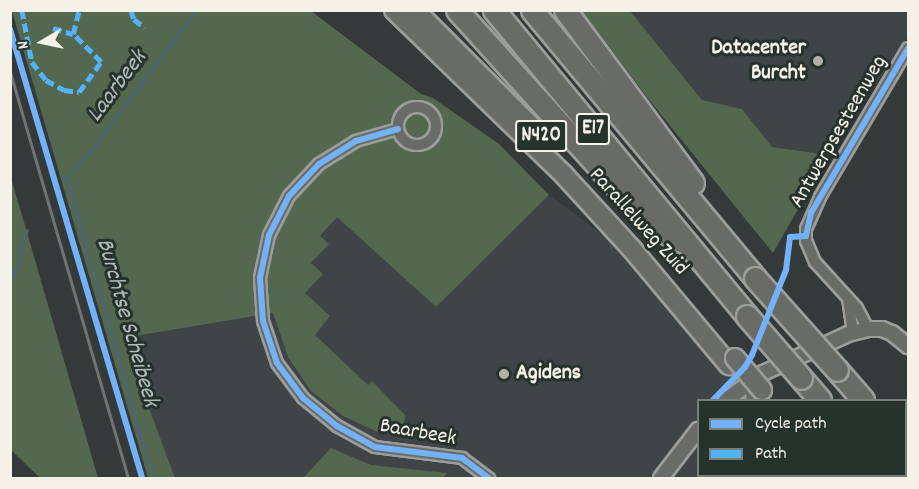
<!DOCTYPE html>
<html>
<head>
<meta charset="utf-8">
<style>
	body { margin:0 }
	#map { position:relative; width:919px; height:489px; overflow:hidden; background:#343a39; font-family:Dekko,sans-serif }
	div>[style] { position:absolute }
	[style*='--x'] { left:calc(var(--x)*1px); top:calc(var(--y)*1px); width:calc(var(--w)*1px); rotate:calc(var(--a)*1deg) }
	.built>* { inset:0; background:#3f4547 }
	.green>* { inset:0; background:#54674f }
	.stream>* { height:3px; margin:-1.5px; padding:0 1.5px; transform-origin:1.5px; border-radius:1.5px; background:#4d6770 }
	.roads { filter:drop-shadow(2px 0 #9b9e9b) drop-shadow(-2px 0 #9b9e9b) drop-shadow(0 2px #9b9e9b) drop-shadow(0 -2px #9b9e9b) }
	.minor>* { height:10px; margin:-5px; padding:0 5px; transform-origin:5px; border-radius:5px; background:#686b66 }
	.minor>.ring { margin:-5px; padding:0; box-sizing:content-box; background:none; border:10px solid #686b66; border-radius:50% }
	.tertiary>* { height:14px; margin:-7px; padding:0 7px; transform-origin:7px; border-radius:7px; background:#686b66 }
	.trunk>* { height:18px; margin:-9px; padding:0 9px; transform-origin:9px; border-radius:9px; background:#686b66 }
	.motorway>* { height:21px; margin:-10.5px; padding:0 10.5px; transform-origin:10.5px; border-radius:10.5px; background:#686b66 }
	.rail>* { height:3px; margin:-1.5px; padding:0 1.5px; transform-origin:1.5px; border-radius:1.5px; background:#707370 }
	.bridges { filter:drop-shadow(2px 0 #9b9e9b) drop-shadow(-2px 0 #9b9e9b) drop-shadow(0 2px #9b9e9b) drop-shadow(0 -2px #9b9e9b) }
	.trunk-bridge>* { height:18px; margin:-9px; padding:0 9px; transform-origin:9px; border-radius:9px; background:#686b66 }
	.motorway-bridge>* { height:21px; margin:-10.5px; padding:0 10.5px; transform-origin:10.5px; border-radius:10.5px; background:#686b66 }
	.quiet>* { height:4.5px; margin-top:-2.25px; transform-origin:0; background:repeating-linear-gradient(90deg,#52b3f8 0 9px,transparent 0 13.5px) }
	.cycleway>* { height:6px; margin:-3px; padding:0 3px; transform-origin:3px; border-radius:3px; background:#73b2f8 }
	.dots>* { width:16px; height:16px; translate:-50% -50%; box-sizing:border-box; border:3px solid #26332d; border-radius:50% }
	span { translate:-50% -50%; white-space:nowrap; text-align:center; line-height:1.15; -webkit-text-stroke:6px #26332d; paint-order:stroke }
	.shield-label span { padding:2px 4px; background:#26332d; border:2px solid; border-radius:4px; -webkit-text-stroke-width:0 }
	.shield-label { font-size:21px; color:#f4f1e8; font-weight:700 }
	.poi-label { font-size:22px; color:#f4f1e8; font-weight:700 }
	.right { translate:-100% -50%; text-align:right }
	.left { translate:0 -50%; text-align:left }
	.street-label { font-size:22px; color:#f4f1e8 }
	.water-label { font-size:24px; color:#b2bbba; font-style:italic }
	.frame { position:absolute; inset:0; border:12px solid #f4f1e8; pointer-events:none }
	.legend { position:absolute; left:697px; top:399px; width:210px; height:78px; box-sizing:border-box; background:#26332d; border:2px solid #787f78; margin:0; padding:8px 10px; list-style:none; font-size:18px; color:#f4f1e8 }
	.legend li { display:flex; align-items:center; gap:12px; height:30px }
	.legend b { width:30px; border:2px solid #787f78 }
	.north { position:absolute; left:12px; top:12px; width:60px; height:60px; -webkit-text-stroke:4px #26332d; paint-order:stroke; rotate:261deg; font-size:16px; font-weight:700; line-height:24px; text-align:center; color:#f4f1e8 }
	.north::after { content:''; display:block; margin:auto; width:21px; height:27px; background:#f4f1e8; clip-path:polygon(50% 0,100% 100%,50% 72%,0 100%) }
</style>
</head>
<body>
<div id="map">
	<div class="built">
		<div style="clip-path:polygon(630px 11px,908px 11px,908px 36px,829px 155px,772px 147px,742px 109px,702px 100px)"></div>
		<div style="clip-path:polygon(549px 195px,625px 251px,749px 400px,698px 400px,698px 476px,808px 476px,810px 478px,175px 478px,122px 338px,273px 313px,343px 416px,372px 381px,368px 386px,314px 335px,305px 293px,320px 236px,337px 216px,436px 307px)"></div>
	</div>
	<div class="green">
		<div style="clip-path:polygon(12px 11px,311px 11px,421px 94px,433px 98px,499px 144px,549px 195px,436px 307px,337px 217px,320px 236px,329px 244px,311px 263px,323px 274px,305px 293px,330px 316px,315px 335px,368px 385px,372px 381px,405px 415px,403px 436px,380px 433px,343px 416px,311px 391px,288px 357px,273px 313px,123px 338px,175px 478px,148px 478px)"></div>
		<div style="clip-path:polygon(582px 11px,630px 11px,702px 100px,742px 109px,772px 147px,829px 155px,773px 253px,650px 101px)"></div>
		<div style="clip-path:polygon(11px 178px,24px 222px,98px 478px,40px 478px,11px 450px)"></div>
		<div style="clip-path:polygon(331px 448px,371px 465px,447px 473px,443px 478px,303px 478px)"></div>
	</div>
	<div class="stream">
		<div style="--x:66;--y:177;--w:313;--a:73.9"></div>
		<div style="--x:63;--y:180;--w:44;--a:-46.8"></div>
		<div style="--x:93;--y:148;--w:172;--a:-53.3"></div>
		<div style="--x:10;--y:281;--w:21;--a:-62"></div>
		<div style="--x:20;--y:262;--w:18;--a:-87"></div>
		<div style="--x:21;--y:244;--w:15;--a:-67"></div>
	</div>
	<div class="roads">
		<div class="minor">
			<div class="ring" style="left:398px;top:107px;width:28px;height:28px"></div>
			<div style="--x:398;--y:129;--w:44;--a:164.1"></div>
			<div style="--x:356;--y:141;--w:44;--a:148.1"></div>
			<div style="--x:319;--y:164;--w:44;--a:133.2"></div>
			<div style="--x:289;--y:196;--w:44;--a:117.1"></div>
			<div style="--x:269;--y:235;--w:44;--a:101.8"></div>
			<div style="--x:260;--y:278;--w:43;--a:86"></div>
			<div style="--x:263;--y:321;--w:44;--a:71.6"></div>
			<div style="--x:277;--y:363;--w:44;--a:53.4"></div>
			<div style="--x:303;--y:398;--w:44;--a:39.5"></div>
			<div style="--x:337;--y:426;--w:43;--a:28.9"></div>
			<div style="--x:375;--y:447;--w:88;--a:7.2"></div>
			<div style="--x:462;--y:458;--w:34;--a:37"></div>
			<div style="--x:848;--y:298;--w:35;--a:82"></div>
			<div style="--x:868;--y:329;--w:24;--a:-118"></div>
			<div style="--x:857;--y:308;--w:62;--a:-132.4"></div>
			<div style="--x:815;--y:262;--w:23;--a:-113"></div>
			<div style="--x:806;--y:241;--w:12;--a:-90"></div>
			<div style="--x:806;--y:229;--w:35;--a:-66"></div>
			<div style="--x:820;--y:197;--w:173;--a:-59.4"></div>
		</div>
		<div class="tertiary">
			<div style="--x:726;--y:400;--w:46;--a:-36.1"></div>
			<div style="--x:763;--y:373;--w:94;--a:-24.6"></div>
			<div style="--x:848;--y:334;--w:21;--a:-14"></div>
			<div style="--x:868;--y:329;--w:14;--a:0"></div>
			<div style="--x:882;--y:329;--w:11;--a:22"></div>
			<div style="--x:892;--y:333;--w:21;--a:39"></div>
			<div style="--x:661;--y:478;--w:61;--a:-52.4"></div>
		</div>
		<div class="trunk">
			<div style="--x:394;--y:10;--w:237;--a:44.1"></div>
			<div style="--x:564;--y:175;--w:99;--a:47.5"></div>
			<div style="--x:631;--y:248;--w:153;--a:50.1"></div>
			<div style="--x:415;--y:10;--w:173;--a:45"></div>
			<div style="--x:755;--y:395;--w:6;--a:51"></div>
			<div style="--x:819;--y:476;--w:4;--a:34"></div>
			<div style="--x:838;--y:476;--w:4;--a:34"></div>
		</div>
		<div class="motorway">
			<div style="--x:457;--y:10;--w:290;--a:47.9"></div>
			<div style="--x:651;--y:225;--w:34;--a:28"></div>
			<div style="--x:494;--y:10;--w:397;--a:50.4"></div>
			<div style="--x:532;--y:10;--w:349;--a:50.2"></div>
			<div style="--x:565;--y:10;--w:215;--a:53.5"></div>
			<div style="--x:837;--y:370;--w:40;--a:49"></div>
			<div style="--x:801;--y:378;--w:29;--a:49"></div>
			<div style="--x:906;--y:450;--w:4;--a:63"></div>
			<div style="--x:885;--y:476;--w:4;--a:34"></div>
		</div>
	</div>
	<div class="rail">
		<div style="--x:10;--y:72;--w:423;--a:73.8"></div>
	</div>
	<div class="bridges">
		<div class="trunk-bridge">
			<div style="--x:735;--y:358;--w:42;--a:49.8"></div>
		</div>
		<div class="motorway-bridge">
			<div style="--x:755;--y:278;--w:123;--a:48.3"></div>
			<div style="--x:747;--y:316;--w:82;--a:48.9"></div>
		</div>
	</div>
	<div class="quiet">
		<div style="--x:22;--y:10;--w:53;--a:79.1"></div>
		<div style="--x:32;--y:62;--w:23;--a:52"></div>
		<div style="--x:46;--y:80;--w:21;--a:29"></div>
		<div style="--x:64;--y:90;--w:15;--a:8"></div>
		<div style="--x:79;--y:92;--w:37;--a:-54"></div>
		<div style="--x:101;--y:62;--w:40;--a:-135"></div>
		<div style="--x:131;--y:10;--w:9;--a:72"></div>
		<div style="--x:134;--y:19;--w:14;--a:39"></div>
		<div style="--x:53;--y:28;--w:21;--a:17"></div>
		<div style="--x:73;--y:34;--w:25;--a:-76"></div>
	</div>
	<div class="cycleway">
		<div style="--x:10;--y:29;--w:468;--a:73.6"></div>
		<div style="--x:398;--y:129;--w:44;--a:164.1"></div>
		<div style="--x:356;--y:141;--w:44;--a:148.1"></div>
		<div style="--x:319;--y:164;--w:44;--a:133.2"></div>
		<div style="--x:289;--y:196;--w:44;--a:117.1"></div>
		<div style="--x:269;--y:235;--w:44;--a:101.8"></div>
		<div style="--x:260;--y:278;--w:43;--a:86"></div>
		<div style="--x:263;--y:321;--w:44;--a:71.6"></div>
		<div style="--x:277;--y:363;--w:44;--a:53.4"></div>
		<div style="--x:303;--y:398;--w:44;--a:39.5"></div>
		<div style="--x:337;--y:426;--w:43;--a:28.9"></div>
		<div style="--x:375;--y:447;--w:88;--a:7.2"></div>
		<div style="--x:462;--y:458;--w:34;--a:37"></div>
		<div style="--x:713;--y:400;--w:46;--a:-45.9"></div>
		<div style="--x:745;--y:367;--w:14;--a:-60"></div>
		<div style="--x:752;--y:355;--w:92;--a:-68.2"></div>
		<div style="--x:786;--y:270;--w:33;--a:-83"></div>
		<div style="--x:790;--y:237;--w:16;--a:-4"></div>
		<div style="--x:806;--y:236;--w:24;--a:-78"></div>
		<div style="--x:811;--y:213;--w:191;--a:-59.5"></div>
	</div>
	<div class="dots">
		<div style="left:818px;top:61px;background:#b1b1ab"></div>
		<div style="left:504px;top:374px;background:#b1b1ab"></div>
	</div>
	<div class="shield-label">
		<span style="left:593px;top:129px">E17</span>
		<span style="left:541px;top:136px">N420</span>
	</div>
	<div class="poi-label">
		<span class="right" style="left:806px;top:61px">Datacenter<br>Burcht</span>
		<span class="left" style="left:516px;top:374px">Agidens</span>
	</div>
	<div class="street-label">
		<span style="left:839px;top:132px;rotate:-60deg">Antwerpsesteenweg</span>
		<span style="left:638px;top:222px;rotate:48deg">Parallelweg Zuid</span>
		<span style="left:418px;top:433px;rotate:10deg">Baarbeek</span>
	</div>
	<div class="water-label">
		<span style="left:118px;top:87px;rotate:-53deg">Laarbeek</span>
		<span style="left:126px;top:323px;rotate:74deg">Burchtse Scheibeek</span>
	</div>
	<div class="frame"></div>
	<ul class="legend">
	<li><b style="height:8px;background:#73b2f8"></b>Cycle path</li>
	<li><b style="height:8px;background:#52b3f8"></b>Path</li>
	</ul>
	<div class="north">N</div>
</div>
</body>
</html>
